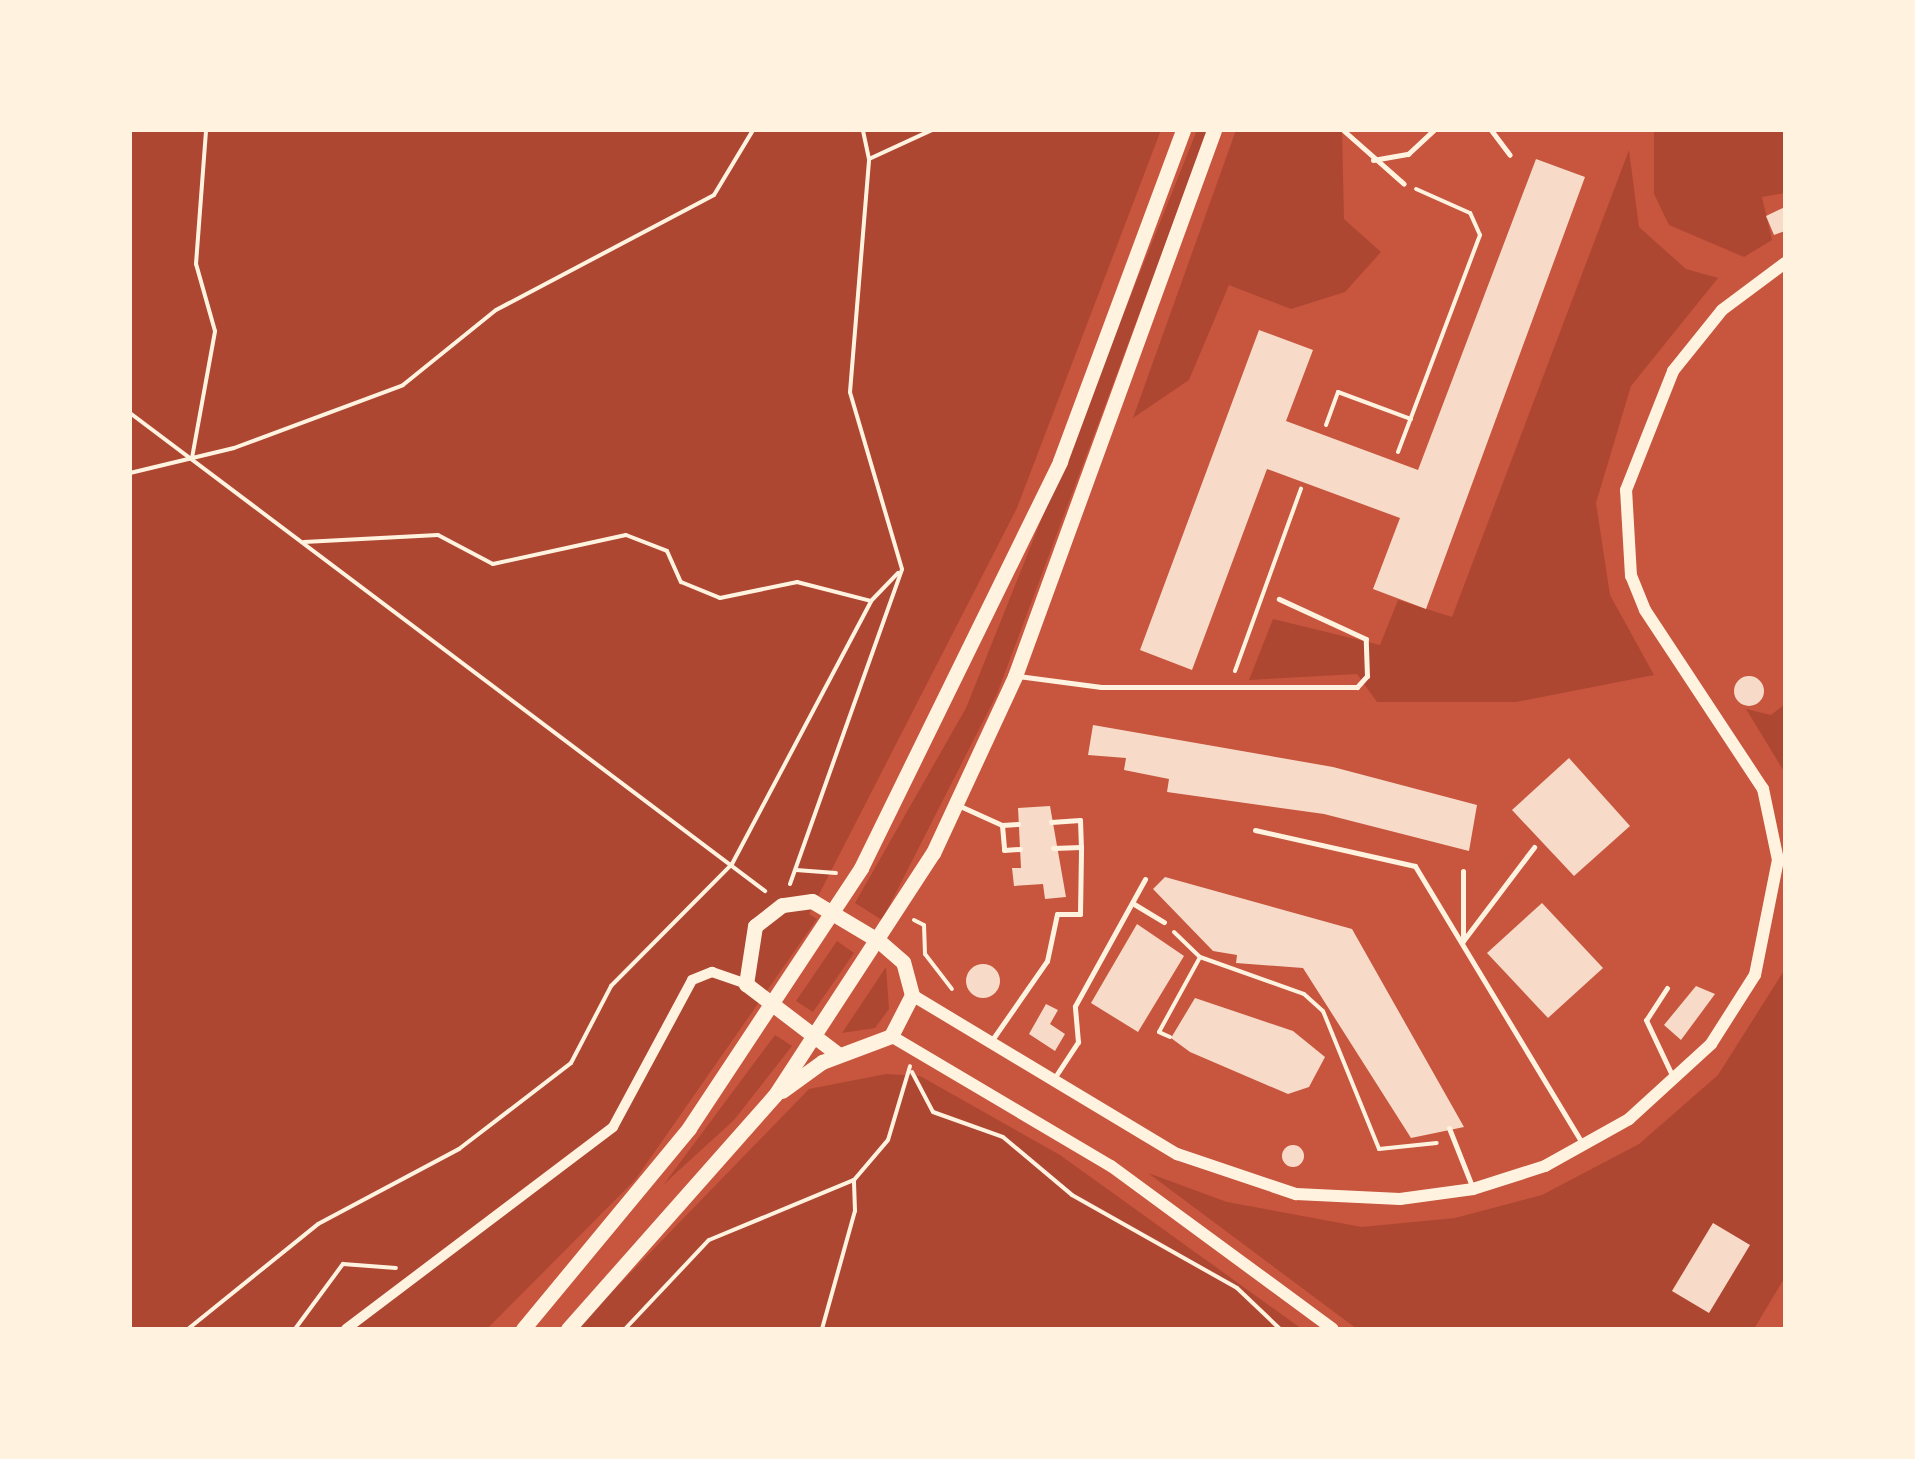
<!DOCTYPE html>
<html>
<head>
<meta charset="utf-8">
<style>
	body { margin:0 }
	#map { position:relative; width:1915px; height:1459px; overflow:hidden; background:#c8553d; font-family:"Noto Sans",sans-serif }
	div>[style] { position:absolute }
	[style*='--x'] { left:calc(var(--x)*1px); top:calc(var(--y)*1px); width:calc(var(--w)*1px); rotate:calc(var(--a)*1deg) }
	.green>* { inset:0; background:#ae4732 }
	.building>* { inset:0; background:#f7dbc8 }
	.round { border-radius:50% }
	.path>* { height:4px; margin:-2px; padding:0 2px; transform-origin:2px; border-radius:2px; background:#fff3e0 }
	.service>* { height:5px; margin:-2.5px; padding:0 2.5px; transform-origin:2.5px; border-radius:2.5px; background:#fff3e0 }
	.minor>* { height:10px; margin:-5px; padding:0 5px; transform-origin:5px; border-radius:5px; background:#fff3e0 }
	.tertiary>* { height:12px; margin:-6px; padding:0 6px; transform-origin:6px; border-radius:6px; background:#fff3e0 }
	.primary>* { height:15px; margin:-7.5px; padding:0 7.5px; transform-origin:7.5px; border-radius:7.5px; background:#fff3e0 }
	span { translate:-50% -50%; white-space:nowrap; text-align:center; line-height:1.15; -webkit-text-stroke:8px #fff3e0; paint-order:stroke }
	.frame { position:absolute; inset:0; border:132px solid #fff3e0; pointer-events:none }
</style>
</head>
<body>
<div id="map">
	<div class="green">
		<div style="clip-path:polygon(130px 130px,1161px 130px,1017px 508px,809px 914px,817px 919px,635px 1180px,487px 1329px,130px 1329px)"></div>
		<div style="clip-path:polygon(1197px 130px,1208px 130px,997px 694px,882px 920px,855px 903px,966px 708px)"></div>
		<div style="clip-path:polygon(1236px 130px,1342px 130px,1344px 219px,1381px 252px,1345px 292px,1291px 309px,1229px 285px,1189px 380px,1133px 418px)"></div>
		<div style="clip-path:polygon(1654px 130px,1785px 130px,1785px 193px,1762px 197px,1772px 240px,1744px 257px,1669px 225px,1654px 194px)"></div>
		<div style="clip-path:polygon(1629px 150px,1639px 227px,1686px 269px,1718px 278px,1631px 386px,1596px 503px,1610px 595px,1654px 675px,1516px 702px,1377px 702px,1357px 674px,1249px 680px,1273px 619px,1380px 645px,1398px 600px,1452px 617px)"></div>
		<div style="clip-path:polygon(1785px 704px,1785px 773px,1746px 709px,1771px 715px)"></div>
		<div style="clip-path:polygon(837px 941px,854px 953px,813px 1012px,796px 1001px)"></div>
		<div style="clip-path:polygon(886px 967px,889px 1009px,875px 1028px,842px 1033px)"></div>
		<div style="clip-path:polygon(evenodd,1785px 969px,1785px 1277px,1754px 1329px,1357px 1329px,1148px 1173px,1227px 1202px,1362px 1227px,1455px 1218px,1542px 1195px,1639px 1144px,1718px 1075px,1785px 969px,1713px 1223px,1749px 1245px,1709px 1312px,1672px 1291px,1713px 1223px)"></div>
		<div style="clip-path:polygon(775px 1035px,792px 1046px,734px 1120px,664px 1184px)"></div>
		<div style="clip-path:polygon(886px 1074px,920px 1076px,1060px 1155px,1302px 1329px,576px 1329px,809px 1089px)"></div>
	</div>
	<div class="building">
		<div style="clip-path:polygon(1536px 159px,1585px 177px,1426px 609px,1373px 589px,1400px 518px,1267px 469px,1192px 670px,1140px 650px,1259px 330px,1313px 350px,1286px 421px,1418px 470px)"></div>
		<div style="clip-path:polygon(1785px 207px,1785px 231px,1774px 235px,1766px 216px)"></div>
		<div class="round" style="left:1734px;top:676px;width:30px;height:30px"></div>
		<div style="clip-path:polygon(1093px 725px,1333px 767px,1477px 805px,1469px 851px,1324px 814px,1167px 792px,1169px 779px,1124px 770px,1126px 758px,1088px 755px)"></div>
		<div style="clip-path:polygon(1569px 758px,1630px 826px,1574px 876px,1512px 810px)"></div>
		<div style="clip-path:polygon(1050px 806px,1066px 897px,1045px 899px,1043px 884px,1014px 886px,1012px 868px,1021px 868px,1018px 808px)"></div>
		<div style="clip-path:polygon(1165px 877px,1352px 929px,1464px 1127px,1411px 1138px,1303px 968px,1236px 963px,1237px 955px,1213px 951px,1153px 889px)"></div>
		<div style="clip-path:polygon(1542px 903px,1603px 968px,1548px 1018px,1487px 953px)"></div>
		<div style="clip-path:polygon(1137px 924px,1184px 956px,1138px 1032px,1091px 1003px)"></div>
		<div class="round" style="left:966px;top:964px;width:34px;height:34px"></div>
		<div style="clip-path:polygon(1696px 986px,1715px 994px,1681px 1040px,1664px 1025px)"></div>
		<div style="clip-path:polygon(1195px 998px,1293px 1031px,1325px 1057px,1309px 1087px,1288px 1094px,1190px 1052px,1171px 1038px)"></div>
		<div style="clip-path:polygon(1046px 1004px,1058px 1010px,1050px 1024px,1065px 1034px,1055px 1051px,1029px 1034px)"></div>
		<div class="round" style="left:1282px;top:1145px;width:22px;height:22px"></div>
		<div style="clip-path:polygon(1713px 1223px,1750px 1245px,1709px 1313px,1672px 1291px)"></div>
	</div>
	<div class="path">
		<div style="--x:869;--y:159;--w:69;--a:-24.7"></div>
		<div style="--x:130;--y:413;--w:795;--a:36.97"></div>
		<div style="--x:1326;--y:425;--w:35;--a:-70"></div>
		<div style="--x:1338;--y:392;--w:78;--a:20.3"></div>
		<div style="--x:1398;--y:452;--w:232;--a:-69.3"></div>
		<div style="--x:1480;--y:235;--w:24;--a:-114"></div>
		<div style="--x:1470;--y:213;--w:59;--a:-156"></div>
		<div style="--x:192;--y:458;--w:129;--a:-79.7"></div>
		<div style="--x:215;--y:331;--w:70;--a:-105.8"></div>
		<div style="--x:196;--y:264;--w:134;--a:-85.7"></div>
		<div style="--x:130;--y:473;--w:107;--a:-13.5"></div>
		<div style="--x:234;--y:448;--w:180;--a:-20.4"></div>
		<div style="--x:403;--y:385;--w:119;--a:-38.9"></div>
		<div style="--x:496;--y:310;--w:246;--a:-27.8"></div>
		<div style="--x:714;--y:195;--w:76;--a:-59"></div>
		<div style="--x:304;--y:542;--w:134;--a:-3"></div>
		<div style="--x:438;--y:535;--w:62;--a:27.8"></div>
		<div style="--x:493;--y:564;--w:136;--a:-12.3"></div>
		<div style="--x:626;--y:535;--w:44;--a:21.3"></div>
		<div style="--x:667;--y:551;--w:34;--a:66"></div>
		<div style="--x:681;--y:582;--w:42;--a:22.3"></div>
		<div style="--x:720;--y:598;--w:79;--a:-11.7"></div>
		<div style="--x:797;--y:582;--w:76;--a:14.4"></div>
		<div style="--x:1235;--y:671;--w:194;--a:-70.1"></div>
		<div style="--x:796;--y:870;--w:40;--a:4.3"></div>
		<div style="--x:790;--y:884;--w:334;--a:-70.4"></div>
		<div style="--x:902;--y:569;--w:184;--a:-106.4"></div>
		<div style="--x:850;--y:392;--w:234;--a:-85.3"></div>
		<div style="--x:869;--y:159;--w:30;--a:-102"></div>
		<div style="--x:914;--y:920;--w:11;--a:27"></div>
		<div style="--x:924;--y:925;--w:29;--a:88"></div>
		<div style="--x:925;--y:954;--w:44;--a:52.4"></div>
		<div style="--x:1174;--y:932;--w:36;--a:44"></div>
		<div style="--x:1200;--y:957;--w:110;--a:19.6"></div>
		<div style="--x:1304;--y:994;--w:25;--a:42"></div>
		<div style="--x:1323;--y:1011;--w:149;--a:67.9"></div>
		<div style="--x:1379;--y:1149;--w:58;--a:-5.9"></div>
		<div style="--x:1170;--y:1037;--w:12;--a:-156"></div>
		<div style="--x:1159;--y:1032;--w:85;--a:-61.3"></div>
		<div style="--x:912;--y:1072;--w:45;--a:62.3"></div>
		<div style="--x:933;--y:1112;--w:74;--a:19.7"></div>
		<div style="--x:1003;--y:1137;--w:90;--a:40"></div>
		<div style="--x:1072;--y:1195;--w:189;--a:29.4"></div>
		<div style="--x:1237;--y:1288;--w:59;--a:43.6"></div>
		<div style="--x:188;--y:1329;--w:167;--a:-38.9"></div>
		<div style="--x:318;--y:1224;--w:160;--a:-28"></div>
		<div style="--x:459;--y:1149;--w:141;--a:-37.5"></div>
		<div style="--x:571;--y:1063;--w:87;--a:-62.5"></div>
		<div style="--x:611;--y:986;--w:172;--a:-45.2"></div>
		<div style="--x:732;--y:864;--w:297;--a:-62.1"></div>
		<div style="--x:871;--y:601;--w:39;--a:-46"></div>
		<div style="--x:295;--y:1329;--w:81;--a:-53.6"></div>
		<div style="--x:343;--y:1264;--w:53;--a:4.3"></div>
		<div style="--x:625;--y:1329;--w:122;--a:-46.7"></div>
		<div style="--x:709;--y:1240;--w:157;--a:-22.5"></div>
		<div style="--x:854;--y:1180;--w:52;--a:-49.6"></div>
		<div style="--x:888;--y:1140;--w:77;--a:-73.4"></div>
		<div style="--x:822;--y:1329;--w:123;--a:-74.4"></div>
		<div style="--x:855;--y:1211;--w:31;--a:-92"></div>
	</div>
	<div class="service">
		<div style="--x:1343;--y:130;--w:81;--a:41.5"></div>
		<div style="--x:1491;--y:130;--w:31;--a:53"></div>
		<div style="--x:1373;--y:160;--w:36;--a:-10"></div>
		<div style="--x:1408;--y:154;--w:35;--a:-43"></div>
		<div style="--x:1018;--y:676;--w:84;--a:7.5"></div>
		<div style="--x:1101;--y:687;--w:256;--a:0"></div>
		<div style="--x:1357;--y:687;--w:15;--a:-48"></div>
		<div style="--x:1367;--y:676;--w:37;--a:-92"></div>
		<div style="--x:1366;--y:639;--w:96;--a:-155.3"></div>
		<div style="--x:960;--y:806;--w:46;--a:24.3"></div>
		<div style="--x:1002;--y:825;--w:25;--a:85"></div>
		<div style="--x:1004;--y:850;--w:16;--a:-4"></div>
		<div style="--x:1051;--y:822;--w:29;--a:-4"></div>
		<div style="--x:1080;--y:820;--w:27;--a:88"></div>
		<div style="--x:1002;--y:825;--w:16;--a:-4"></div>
		<div style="--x:1255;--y:830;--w:164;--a:12.7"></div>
		<div style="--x:1415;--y:866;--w:325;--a:58.9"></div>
		<div style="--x:1463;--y:871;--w:70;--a:90"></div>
		<div style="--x:1463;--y:941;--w:118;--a:-52.9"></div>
		<div style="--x:1134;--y:904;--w:35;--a:31"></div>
		<div style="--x:1667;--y:988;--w:38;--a:123"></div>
		<div style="--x:1646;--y:1020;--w:63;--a:64.7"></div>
		<div style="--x:992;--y:1040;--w:96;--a:-55.2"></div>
		<div style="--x:1047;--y:961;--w:48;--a:-78"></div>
		<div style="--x:1057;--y:914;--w:23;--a:0"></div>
		<div style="--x:1080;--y:914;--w:67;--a:-89.1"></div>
		<div style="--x:1081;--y:847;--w:28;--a:178"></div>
		<div style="--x:1055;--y:1077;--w:42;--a:-56.7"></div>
		<div style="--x:1078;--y:1042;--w:36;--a:-95"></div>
		<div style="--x:1075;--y:1006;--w:145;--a:-61.1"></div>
		<div style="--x:1449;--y:1128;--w:62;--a:68.4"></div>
	</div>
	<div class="minor">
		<div style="--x:346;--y:1329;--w:335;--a:-37.1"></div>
		<div style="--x:613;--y:1127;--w:167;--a:-61.7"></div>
		<div style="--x:692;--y:980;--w:22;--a:-22"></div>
		<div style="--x:712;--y:972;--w:36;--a:19"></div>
	</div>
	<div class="tertiary">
		<div style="--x:912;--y:995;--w:309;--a:31"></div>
		<div style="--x:1177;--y:1154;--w:126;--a:18.6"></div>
		<div style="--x:1296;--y:1194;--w:104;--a:2.8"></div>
		<div style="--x:1400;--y:1199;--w:74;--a:-7.8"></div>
		<div style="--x:1473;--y:1189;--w:76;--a:-17.7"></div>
		<div style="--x:1545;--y:1166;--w:96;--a:-29.2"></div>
		<div style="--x:1629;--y:1119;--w:111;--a:-42.4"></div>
		<div style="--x:1711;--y:1044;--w:82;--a:-57.5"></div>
		<div style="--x:1755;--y:975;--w:117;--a:-78.7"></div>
		<div style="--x:1778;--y:860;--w:73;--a:-101.9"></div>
		<div style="--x:1763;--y:789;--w:214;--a:-123.4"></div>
		<div style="--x:1645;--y:610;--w:37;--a:-112"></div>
		<div style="--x:1631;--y:576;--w:86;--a:-93.3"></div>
		<div style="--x:1626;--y:490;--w:128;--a:-68.4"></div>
		<div style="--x:1673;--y:371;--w:78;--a:-51.2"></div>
		<div style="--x:1722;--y:310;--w:79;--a:-36.7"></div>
		<div style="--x:891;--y:1036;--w:256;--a:30.6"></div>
		<div style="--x:1111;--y:1166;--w:275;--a:36.3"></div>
	</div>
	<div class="primary">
		<div style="--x:782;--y:1091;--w:49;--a:-35.9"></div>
		<div style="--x:822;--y:1062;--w:74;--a:-20.6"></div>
		<div style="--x:891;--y:1036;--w:46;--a:-62.9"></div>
		<div style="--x:912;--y:995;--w:34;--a:-105"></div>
		<div style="--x:903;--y:962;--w:32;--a:-139"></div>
		<div style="--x:879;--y:941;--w:78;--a:-149.2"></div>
		<div style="--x:812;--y:901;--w:30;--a:172"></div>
		<div style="--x:782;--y:905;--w:34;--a:142"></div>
		<div style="--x:755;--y:926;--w:59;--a:98.8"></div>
		<div style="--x:746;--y:984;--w:117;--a:37.4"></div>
		<div style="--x:523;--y:1329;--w:261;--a:-50.4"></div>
		<div style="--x:689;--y:1128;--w:312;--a:-56.5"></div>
		<div style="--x:861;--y:868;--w:453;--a:-63.9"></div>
		<div style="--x:1060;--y:461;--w:353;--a:-69.6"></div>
		<div style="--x:568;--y:1329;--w:312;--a:-48.5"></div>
		<div style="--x:775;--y:1095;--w:289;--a:-56.9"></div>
		<div style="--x:933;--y:853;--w:195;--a:-65.1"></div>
		<div style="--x:1015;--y:676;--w:581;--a:-69.97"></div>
	</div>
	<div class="frame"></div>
</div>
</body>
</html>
